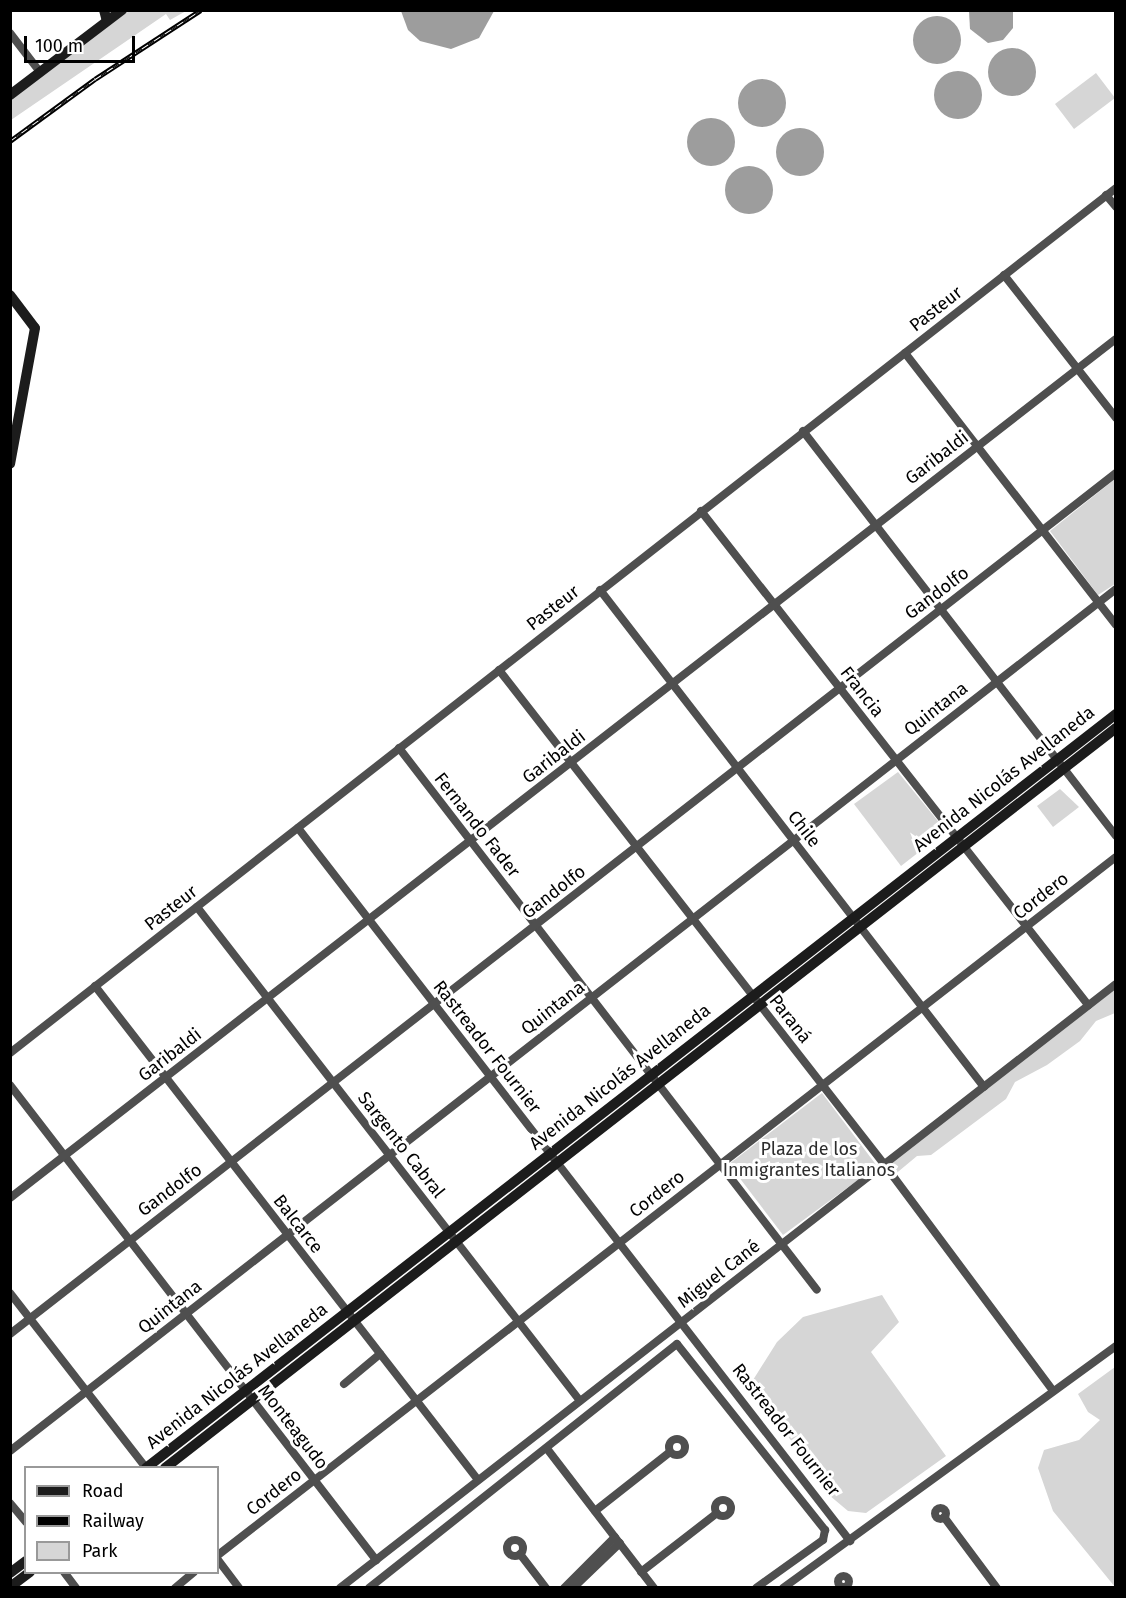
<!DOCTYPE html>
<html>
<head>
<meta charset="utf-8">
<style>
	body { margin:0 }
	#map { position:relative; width:1126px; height:1598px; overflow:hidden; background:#fff; font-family:"Fira Sans",sans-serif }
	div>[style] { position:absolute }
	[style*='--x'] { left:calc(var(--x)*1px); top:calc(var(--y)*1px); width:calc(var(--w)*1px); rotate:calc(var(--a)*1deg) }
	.green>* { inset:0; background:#d6d6d6 }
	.water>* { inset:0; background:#9d9d9d }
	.round { border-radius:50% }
	.street>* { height:8px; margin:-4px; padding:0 4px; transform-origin:4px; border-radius:4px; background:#4f4f4f }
	.street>.ring { margin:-4px; padding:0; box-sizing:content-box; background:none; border:8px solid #4f4f4f; border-radius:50% }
	.secondary>* { height:10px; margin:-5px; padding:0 5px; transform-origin:5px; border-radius:5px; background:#1c1c1c }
	.rail>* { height:4.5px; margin-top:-2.25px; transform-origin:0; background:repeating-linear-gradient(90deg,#fff 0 7px,#000 0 14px); box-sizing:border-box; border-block:2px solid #000 }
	span { translate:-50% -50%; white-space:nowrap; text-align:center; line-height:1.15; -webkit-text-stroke:6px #fff; paint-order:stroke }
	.street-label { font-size:18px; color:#000 }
	.park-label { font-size:18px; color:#2d2d2d }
	.frame { position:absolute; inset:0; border:12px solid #000; pointer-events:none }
	.legend { position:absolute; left:24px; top:1466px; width:195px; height:108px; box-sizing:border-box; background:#fff; border:2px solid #999; margin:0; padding:8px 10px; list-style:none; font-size:18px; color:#000 }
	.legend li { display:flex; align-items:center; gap:12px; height:30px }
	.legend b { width:30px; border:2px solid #999 }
	.scale { position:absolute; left:24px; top:36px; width:111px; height:27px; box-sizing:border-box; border:3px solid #000; border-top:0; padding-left:8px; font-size:18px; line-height:21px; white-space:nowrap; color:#000; -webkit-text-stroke:4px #fff; paint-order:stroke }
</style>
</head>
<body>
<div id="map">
	<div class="green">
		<div style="clip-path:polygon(129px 11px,186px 11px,170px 20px,166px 14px,11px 120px,11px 98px)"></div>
		<div style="clip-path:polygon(1096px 73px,1115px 98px,1074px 129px,1055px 104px)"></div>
		<div style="clip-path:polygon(1115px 479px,1115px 584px,1098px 595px,1050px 531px)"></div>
		<div style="clip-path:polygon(898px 772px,946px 831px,901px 866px,854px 804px)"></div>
		<div style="clip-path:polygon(1060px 789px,1079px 807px,1053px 827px,1037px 806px)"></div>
		<div style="clip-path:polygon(1115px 985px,1115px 1013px,1096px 1021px,1080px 1041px,1047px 1065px,1015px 1082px,1006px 1099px,931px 1155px,917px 1156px,893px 1176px,884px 1164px)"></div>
		<div style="clip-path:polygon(822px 1093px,877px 1166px,783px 1235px,729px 1164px)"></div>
		<div style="clip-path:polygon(882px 1295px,899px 1322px,871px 1352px,946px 1456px,866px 1513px,848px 1511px,829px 1495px,799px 1450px,748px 1388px,777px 1342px,803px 1317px)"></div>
		<div style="clip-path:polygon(1115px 1367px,1115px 1587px,1053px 1511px,1038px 1468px,1044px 1450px,1079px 1440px,1100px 1420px,1088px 1412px,1078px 1394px)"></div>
	</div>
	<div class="water">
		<div style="clip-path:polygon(1013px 10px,1013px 28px,1003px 40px,988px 43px,970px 29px,969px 11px)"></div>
		<div style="clip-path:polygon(401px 11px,401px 10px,494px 11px,479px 38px,451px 49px,420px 41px,408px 30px)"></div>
		<div class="round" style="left:913px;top:16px;width:48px;height:48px"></div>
		<div class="round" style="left:988px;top:48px;width:48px;height:48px"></div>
		<div class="round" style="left:934px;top:71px;width:48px;height:48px"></div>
		<div class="round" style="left:738px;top:79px;width:48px;height:48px"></div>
		<div class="round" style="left:687px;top:118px;width:48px;height:48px"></div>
		<div class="round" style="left:776px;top:128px;width:48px;height:48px"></div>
		<div class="round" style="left:725px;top:166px;width:48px;height:48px"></div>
	</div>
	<div class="street">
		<div style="--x:10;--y:33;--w:49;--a:52.4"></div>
		<div style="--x:1106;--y:195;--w:16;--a:50"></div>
		<div style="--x:1004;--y:275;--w:182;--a:51.9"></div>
		<div style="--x:905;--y:353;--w:344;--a:52.2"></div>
		<div style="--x:803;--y:431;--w:512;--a:52.3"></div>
		<div style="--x:701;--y:511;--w:628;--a:51.92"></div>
		<div style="--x:600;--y:590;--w:628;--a:52.31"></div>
		<div style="--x:499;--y:670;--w:626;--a:52.07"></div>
		<div style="--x:884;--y:1164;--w:283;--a:53.3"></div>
		<div style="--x:399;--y:748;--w:684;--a:52.36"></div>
		<div style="--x:298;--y:828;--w:902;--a:52.25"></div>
		<div style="--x:197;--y:907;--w:625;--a:52.21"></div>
		<div style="--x:95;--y:986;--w:625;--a:52.21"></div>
		<div style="--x:10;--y:1053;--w:1404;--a:-38.03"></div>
		<div style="--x:10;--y:1085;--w:600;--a:52.38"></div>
		<div style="--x:10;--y:1198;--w:1400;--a:-37.84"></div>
		<div style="--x:10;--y:1293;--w:222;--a:52.1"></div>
		<div style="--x:10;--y:1334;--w:1402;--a:-37.9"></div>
		<div style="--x:344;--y:1384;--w:47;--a:-39.8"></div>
		<div class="ring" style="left:669px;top:1439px;width:8px;height:8px"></div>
		<div style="--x:548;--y:1450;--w:174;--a:52.5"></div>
		<div style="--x:10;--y:1451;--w:1402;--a:-37.93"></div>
		<div class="ring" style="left:715px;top:1500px;width:8px;height:8px"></div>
		<div style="--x:10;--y:1503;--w:25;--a:50"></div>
		<div class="ring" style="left:934.5px;top:1507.5px;width:3px;height:3px"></div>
		<div style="--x:595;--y:1511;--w:95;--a:-38.2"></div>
		<div style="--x:944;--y:1517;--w:89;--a:53.3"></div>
		<div class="ring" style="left:507px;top:1540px;width:8px;height:8px"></div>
		<div style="--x:520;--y:1554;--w:43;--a:52.6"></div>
		<div style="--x:218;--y:1555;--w:1137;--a:-37.86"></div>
		<div style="--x:218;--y:1560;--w:35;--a:53"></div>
		<div style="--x:64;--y:1572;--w:20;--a:53"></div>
		<div style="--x:641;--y:1572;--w:96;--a:-37.8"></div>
		<div class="ring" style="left:837.5px;top:1575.5px;width:3px;height:3px"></div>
		<div style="--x:175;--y:1588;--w:25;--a:-40"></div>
		<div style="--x:340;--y:1588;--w:983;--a:-37.9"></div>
		<div style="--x:369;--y:1588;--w:393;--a:-38.4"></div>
		<div style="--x:677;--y:1344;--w:238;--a:51.5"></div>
		<div style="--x:825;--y:1530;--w:10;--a:101"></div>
		<div style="--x:823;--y:1540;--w:82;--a:144.4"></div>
		<div style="--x:564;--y:1588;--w:72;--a:-45"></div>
		<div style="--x:573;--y:1588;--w:65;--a:-43.8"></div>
		<div style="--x:783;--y:1588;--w:412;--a:-36"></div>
	</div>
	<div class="secondary">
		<div style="--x:104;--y:10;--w:11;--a:75"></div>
		<div style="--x:10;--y:95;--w:141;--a:-37.2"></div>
		<div style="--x:10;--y:295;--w:41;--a:52.9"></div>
		<div style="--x:35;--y:328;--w:138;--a:100.4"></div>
		<div style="--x:146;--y:1468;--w:1229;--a:-37.86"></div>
		<div style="--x:165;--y:1468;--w:1205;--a:-37.89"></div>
		<div style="--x:10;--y:1573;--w:20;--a:-37"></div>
		<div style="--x:10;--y:1587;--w:25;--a:-37"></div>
	</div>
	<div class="rail">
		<div style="--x:10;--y:141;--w:105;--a:-36.1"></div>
		<div style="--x:95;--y:79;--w:126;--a:-33.1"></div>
	</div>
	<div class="street-label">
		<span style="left:936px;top:309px;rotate:-38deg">Pasteur</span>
		<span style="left:937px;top:458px;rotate:-38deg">Garibaldi</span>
		<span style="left:937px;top:593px;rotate:-37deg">Gandolfo</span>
		<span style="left:553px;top:608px;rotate:-38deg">Pasteur</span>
		<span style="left:862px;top:692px;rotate:52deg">Francia</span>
		<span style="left:936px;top:709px;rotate:-38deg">Quintana</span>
		<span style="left:554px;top:757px;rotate:-38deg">Garibaldi</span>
		<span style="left:1004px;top:779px;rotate:-38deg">Avenida Nicolás Avellaneda</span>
		<span style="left:477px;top:825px;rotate:52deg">Fernando Fader</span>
		<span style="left:804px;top:829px;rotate:52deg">Chile</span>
		<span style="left:554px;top:892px;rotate:-38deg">Gandolfo</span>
		<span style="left:1041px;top:896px;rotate:-38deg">Cordero</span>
		<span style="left:171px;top:908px;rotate:-38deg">Pasteur</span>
		<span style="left:553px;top:1008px;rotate:-38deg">Quintana</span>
		<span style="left:790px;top:1019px;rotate:52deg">Paraná</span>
		<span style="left:487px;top:1047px;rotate:52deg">Rastreador Fournier</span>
		<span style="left:170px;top:1055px;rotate:-38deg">Garibaldi</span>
		<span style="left:620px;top:1077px;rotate:-38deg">Avenida Nicolás Avellaneda</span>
		<span style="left:401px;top:1145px;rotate:52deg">Sargento Cabral</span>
		<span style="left:170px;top:1190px;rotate:-37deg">Gandolfo</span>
		<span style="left:657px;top:1194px;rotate:-38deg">Cordero</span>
		<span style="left:298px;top:1224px;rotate:52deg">Balcarce</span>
		<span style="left:719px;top:1274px;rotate:-38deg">Miguel Cané</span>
		<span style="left:170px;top:1307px;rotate:-38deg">Quintana</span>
		<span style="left:237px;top:1376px;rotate:-38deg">Avenida Nicolás Avellaneda</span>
		<span style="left:293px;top:1427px;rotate:52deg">Monteagudo</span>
		<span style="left:786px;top:1430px;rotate:52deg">Rastreador Fournier</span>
		<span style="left:274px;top:1492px;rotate:-38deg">Cordero</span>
	</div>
	<div class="park-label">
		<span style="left:809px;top:1160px">Plaza de los<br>Inmigrantes Italianos</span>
	</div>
	<div class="frame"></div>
	<ul class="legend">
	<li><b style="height:8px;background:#1c1c1c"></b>Road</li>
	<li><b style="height:8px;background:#000"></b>Railway</li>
	<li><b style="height:16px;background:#d6d6d6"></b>Park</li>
	</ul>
	<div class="scale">100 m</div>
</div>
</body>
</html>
